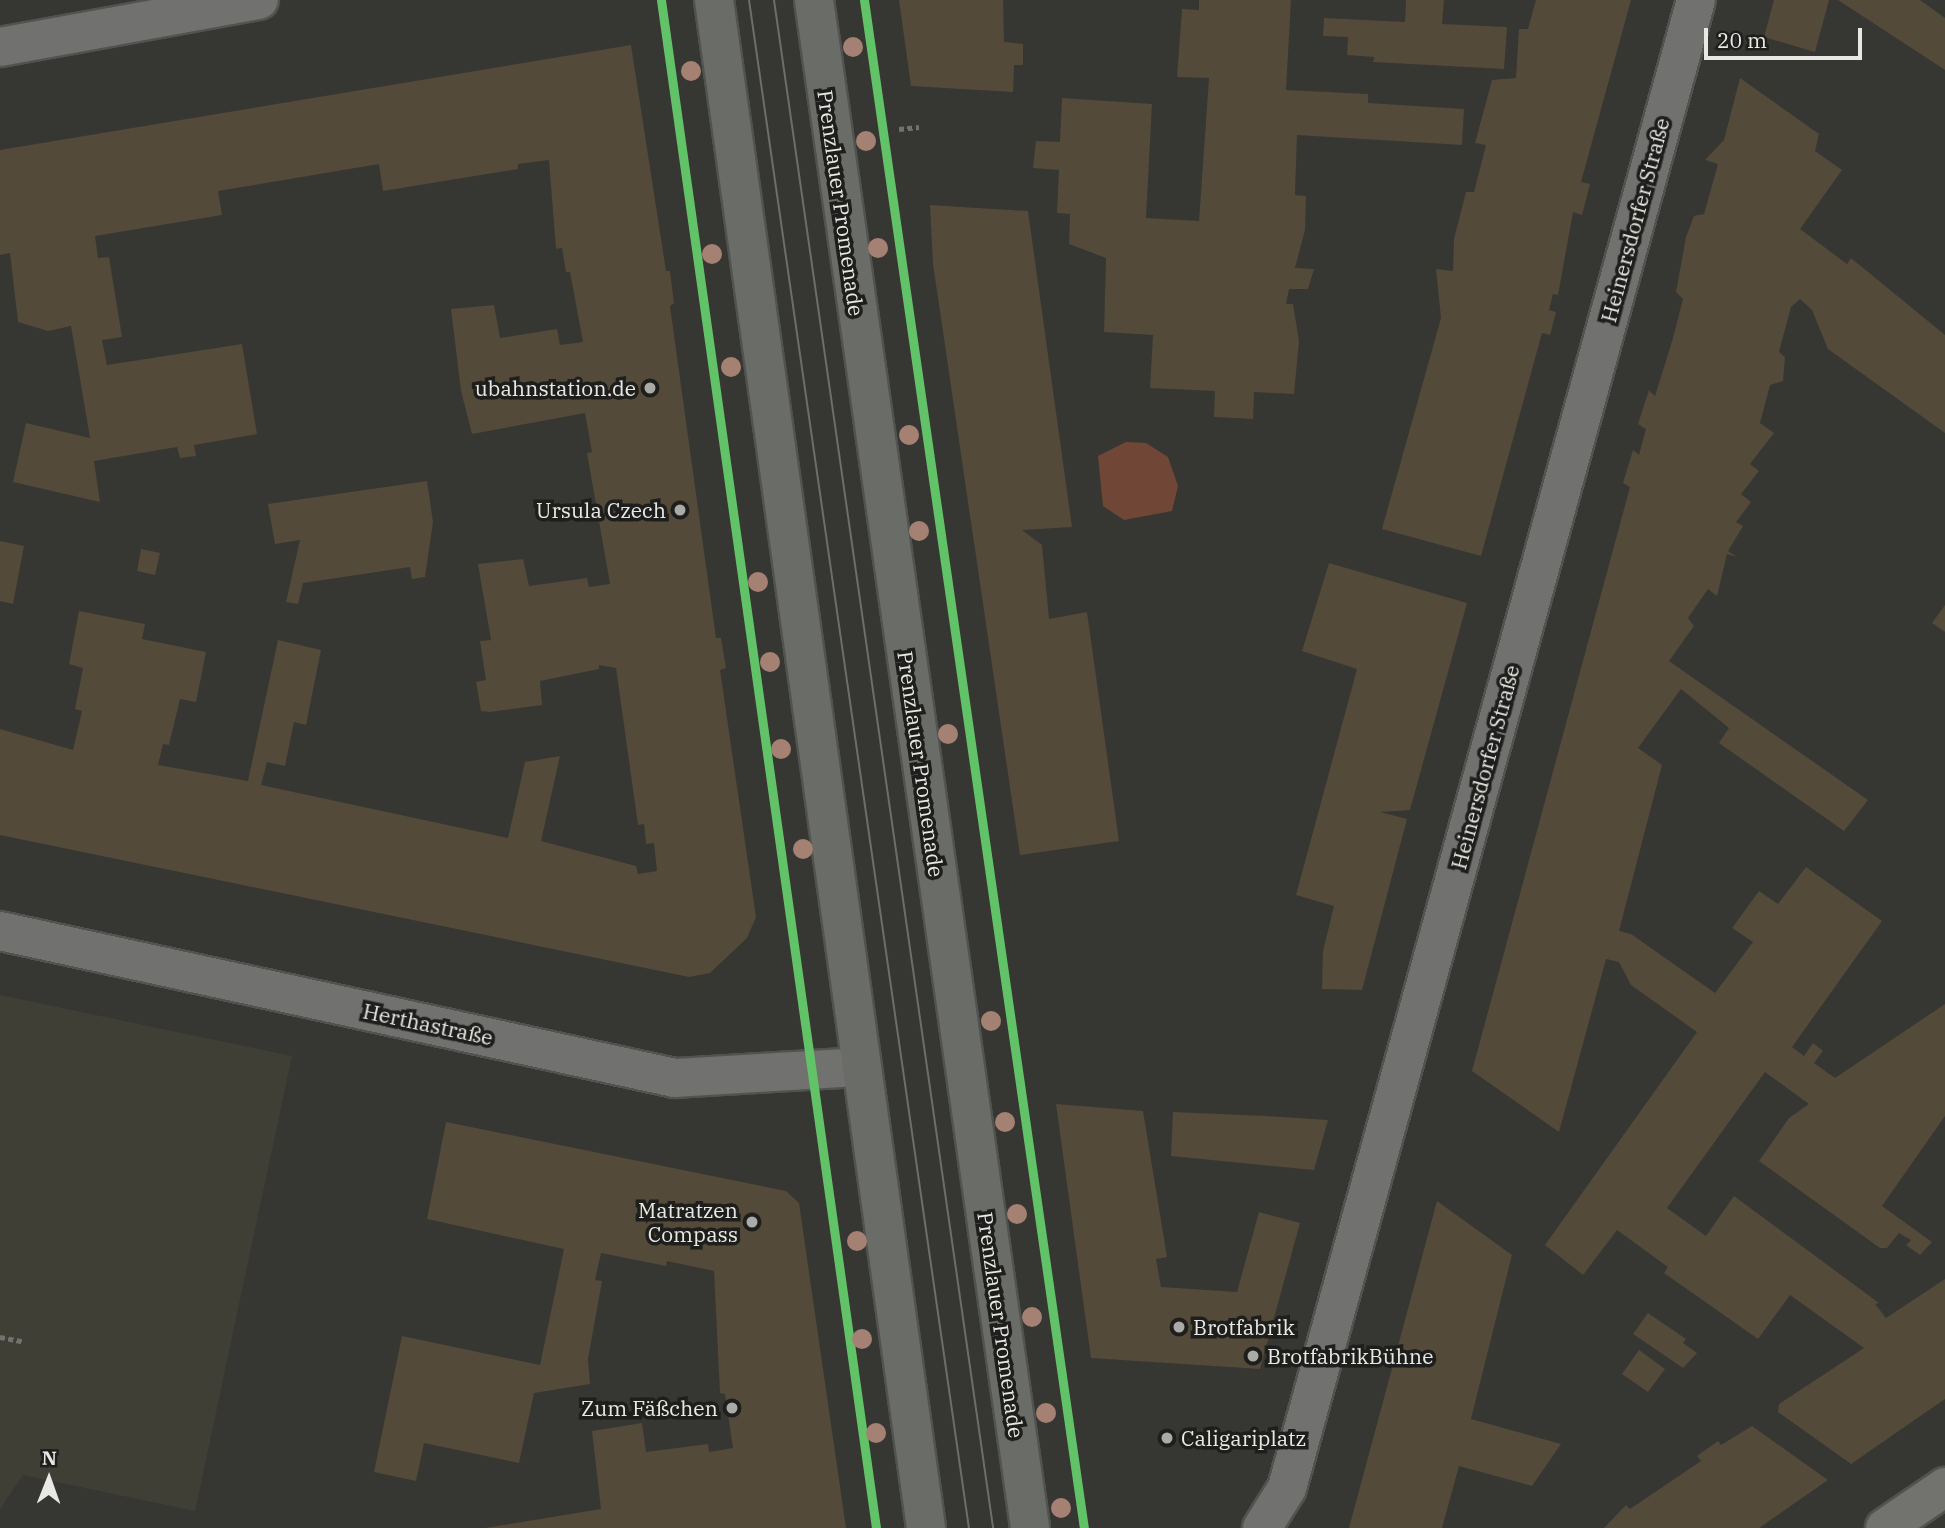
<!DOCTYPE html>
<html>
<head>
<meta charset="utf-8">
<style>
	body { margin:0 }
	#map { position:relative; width:1945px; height:1528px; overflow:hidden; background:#363633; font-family:"IBM Plex Serif",serif }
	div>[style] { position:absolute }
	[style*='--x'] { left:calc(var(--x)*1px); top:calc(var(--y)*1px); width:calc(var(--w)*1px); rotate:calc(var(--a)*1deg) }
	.built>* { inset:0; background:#403f35 }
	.green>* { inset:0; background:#704737 }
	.building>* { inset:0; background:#534a39 }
	.path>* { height:4.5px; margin-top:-2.25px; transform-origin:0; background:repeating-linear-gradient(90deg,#727270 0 5px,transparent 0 8.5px) }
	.roads { filter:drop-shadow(2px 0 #525250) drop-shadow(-2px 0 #525250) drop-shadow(0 2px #525250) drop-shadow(0 -2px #525250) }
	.street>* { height:38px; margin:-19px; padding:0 19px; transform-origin:19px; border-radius:19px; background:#71716f }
	.secondary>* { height:38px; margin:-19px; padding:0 19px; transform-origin:19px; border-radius:19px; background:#72736f }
	.primary>* { height:38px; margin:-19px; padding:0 19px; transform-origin:19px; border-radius:19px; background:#6a6d67 }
	.tram>* { height:2px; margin:-1px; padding:0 1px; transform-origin:1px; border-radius:1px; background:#6d6d6a }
	.cycleway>* { height:9px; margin:-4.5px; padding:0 4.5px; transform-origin:4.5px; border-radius:4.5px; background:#61c268 }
	.trees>* { width:20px; height:20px; margin:-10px; border-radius:50%; background:#a58173 }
	.dots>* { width:19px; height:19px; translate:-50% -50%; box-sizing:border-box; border:4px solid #1e1e1c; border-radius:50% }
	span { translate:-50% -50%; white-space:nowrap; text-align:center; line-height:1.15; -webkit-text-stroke:7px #1e1e1c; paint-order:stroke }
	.street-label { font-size:21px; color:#e8e8e5 }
	.poi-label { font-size:21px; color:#e8e8e5 }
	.right { translate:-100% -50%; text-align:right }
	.left { translate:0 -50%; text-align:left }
	.north { position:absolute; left:14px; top:1444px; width:70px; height:70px; -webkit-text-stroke:5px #1e1e1c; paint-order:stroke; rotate:1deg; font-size:19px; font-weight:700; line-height:28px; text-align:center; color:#e8e8e5 }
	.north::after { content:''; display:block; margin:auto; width:24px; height:32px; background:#e8e8e5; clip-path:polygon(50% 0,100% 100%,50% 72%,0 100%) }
	.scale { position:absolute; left:1704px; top:28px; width:158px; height:32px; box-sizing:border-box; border:4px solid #e8e8e5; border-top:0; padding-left:9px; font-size:21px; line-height:24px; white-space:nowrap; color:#e8e8e5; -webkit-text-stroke:5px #1e1e1c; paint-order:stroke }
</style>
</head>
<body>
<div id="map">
	<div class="built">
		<div style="clip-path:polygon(0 995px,292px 1056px,195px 1511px,23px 1475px,0 1509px)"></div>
	</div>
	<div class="green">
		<div style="clip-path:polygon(1126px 442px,1146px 443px,1168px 457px,1178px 486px,1172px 511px,1124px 520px,1103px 506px,1098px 456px)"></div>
	</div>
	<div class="building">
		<div style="clip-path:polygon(899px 0,1003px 0,1004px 42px,1023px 44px,1023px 65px,1014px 65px,1013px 92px,911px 86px)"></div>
		<div style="clip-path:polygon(1199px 0,1291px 0,1286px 90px,1368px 94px,1368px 103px,1464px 109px,1462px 145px,1297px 135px,1295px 195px,1306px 196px,1305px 230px,1295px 268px,1314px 269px,1308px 289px,1289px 289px,1286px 304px,1293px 304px,1299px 341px,1294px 394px,1254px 392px,1253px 419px,1214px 417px,1215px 391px,1150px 388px,1153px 335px,1104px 332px,1106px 258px,1069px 244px,1070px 214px,1057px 213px,1059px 170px,1033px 168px,1036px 141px,1060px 142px,1062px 98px,1152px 104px,1146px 218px,1199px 221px,1209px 78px,1177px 77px,1182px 9px,1199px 10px)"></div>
		<div style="clip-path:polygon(1406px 0,1444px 0,1442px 24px,1507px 27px,1504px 69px,1373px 62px,1374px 57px,1347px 55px,1348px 37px,1323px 36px,1324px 18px,1405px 22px)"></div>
		<div style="clip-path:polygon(1536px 0,1631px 0,1581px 182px,1590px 184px,1582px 215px,1573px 212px,1558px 295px,1553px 294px,1549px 310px,1556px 312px,1550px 335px,1542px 333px,1481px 556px,1382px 529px,1441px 318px,1436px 269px,1453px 271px,1454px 239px,1466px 192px,1474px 192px,1486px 145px,1475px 143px,1492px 80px,1516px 78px,1519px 29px,1528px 29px)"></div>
		<div style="clip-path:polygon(1774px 0,1829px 0,1815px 52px,1764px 37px)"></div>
		<div style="clip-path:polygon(1838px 0,1920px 0,1945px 18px,1945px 70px)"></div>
		<div style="clip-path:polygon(631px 45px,666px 271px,670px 271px,674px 303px,670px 306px,716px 638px,721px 638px,726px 668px,720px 670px,756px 917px,747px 938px,710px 973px,689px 977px,0 835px,0 729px,73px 750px,82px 711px,75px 709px,83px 668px,69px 664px,79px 611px,145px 624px,142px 639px,206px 652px,196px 702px,180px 699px,169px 745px,163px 744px,158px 765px,248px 781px,278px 640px,321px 650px,306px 725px,294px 722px,285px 766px,267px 762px,261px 785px,508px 838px,525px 762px,560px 756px,541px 841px,636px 866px,638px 874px,657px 871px,654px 843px,646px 844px,644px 824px,638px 825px,616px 668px,599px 665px,599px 669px,540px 681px,542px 705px,490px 712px,481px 711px,476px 682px,486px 680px,480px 641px,491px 640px,478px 564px,523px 559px,529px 586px,587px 578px,589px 587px,610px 584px,587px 453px,592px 452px,585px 413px,472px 434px,461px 391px,451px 309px,494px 305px,500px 338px,557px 329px,560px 345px,583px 342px,570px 272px,566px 272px,562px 248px,556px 249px,549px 160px,518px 164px,518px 169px,383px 191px,379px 164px,218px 191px,222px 215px,95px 236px,98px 258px,109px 257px,122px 337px,102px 340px,107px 365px,242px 344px,257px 434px,194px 445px,196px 456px,180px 458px,177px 447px,94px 461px,100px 502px,13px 482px,26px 423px,90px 438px,71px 326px,48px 331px,18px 322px,10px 253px,0 255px,0 150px)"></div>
		<div style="clip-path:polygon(1740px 78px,1819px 134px,1815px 151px,1842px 170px,1800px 229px,1847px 264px,1851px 258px,1945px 335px,1945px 433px,1828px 349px,1812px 310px,1800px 299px,1791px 307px,1779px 352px,1785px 357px,1783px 381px,1770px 385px,1760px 423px,1774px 433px,1750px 464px,1759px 471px,1741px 494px,1751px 502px,1736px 522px,1743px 526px,1728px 551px,1737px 557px,1727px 554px,1717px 596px,1708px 589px,1688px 618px,1694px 626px,1669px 661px,1868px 800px,1844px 831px,1719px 743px,1729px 728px,1681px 689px,1638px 748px,1662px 765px,1619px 931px,1631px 934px,1715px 993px,1753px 942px,1732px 928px,1759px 891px,1778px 904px,1806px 867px,1882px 921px,1792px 1047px,1804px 1056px,1813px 1043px,1823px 1051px,1814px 1063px,1835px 1078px,1945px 1004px,1945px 1116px,1882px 1206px,1932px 1242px,1920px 1255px,1906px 1245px,1911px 1240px,1899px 1233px,1887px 1248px,1880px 1248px,1759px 1161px,1789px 1118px,1809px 1104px,1765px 1072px,1667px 1208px,1706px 1236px,1734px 1196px,1879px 1303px,1875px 1304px,1886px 1318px,1945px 1279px,1945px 1399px,1851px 1464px,1778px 1412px,1779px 1404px,1864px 1348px,1790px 1295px,1758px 1339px,1664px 1273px,1668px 1267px,1617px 1230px,1583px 1275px,1545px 1245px,1697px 1032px,1631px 985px,1619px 962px,1606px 959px,1559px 1132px,1472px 1071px,1630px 487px,1623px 483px,1633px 450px,1639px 455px,1646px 429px,1638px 424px,1649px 390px,1655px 396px,1673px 338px,1683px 299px,1676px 292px,1686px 237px,1694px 216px,1704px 214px,1718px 164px,1705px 160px,1724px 140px)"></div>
		<div style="clip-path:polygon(930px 205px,1028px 211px,1072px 527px,1022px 530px,1042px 545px,1049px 619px,1087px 612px,1119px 841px,1020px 855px,933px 264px)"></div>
		<div style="clip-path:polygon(427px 481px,433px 522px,425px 577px,412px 579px,410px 567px,303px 583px,298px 604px,286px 602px,300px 540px,275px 544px,268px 504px)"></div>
		<div style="clip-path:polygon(0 541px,24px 546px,13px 604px,0 601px)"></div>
		<div style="clip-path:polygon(141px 549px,160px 553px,155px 575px,137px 571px)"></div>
		<div style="clip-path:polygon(1329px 563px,1467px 603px,1410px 810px,1380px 812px,1407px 819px,1362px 990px,1322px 989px,1323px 951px,1334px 906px,1296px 895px,1357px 669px,1302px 651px)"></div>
		<div style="clip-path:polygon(1945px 605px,1945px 632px,1932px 623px)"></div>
		<div style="clip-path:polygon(1056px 1104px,1143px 1111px,1167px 1257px,1156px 1259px,1161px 1287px,1237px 1292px,1259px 1212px,1300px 1223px,1260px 1369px,1091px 1358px)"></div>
		<div style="clip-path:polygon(1173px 1112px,1266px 1116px,1328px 1120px,1314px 1170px,1171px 1156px)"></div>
		<div style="clip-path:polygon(446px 1122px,786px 1191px,799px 1203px,846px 1528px,485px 1528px,601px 1509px,592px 1431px,642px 1423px,646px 1452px,708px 1444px,709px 1452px,733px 1448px,725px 1394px,720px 1393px,714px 1271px,667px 1261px,666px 1266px,601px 1253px,595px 1280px,602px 1281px,588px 1359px,590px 1384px,534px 1393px,519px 1463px,424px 1443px,416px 1481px,374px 1472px,402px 1336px,540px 1365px,564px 1249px,427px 1219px)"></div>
		<div style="clip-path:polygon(1437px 1201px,1512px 1255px,1471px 1419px,1561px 1444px,1532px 1486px,1459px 1466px,1442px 1528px,1349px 1528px)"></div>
		<div style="clip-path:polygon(1648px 1313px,1686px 1339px,1683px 1343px,1697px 1353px,1683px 1368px,1633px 1334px)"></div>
		<div style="clip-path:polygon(1639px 1350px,1665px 1369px,1648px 1392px,1622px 1374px)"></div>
		<div style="clip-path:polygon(1752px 1426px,1828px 1480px,1759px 1528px,1604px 1528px,1626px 1505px,1630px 1509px,1701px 1461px,1697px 1456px,1718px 1441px,1721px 1445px)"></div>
	</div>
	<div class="path">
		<div style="--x:899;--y:129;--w:20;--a:-6"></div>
		<div style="--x:0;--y:1337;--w:25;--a:11"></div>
	</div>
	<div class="roads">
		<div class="street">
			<div style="--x:0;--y:47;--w:263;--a:-10.3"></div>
			<div style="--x:0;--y:931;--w:691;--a:12.29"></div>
			<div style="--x:675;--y:1078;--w:185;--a:-3.4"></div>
			<div style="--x:1262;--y:1528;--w:47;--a:-58"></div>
			<div style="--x:1287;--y:1488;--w:1543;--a:-74.63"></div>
		</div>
		<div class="secondary">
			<div style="--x:1885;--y:1528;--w:73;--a:-34.3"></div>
		</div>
		<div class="primary">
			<div style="--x:714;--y:0;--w:1543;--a:82.1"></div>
			<div style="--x:814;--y:0;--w:1543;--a:81.95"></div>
		</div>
	</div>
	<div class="tram">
		<div style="--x:749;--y:0;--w:1544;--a:81.81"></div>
		<div style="--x:774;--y:0;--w:1544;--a:81.84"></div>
	</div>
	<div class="cycleway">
		<div style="--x:661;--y:0;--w:1543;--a:81.99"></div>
		<div style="--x:864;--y:0;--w:1544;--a:81.81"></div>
	</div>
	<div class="trees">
		<div style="left:853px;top:47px"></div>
		<div style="left:691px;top:71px"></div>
		<div style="left:866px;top:141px"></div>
		<div style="left:878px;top:248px"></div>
		<div style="left:712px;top:254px"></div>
		<div style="left:731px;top:367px"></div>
		<div style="left:909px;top:435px"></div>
		<div style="left:919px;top:531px"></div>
		<div style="left:758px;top:582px"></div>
		<div style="left:770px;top:662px"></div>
		<div style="left:948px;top:734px"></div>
		<div style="left:781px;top:749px"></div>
		<div style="left:803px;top:849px"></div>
		<div style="left:991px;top:1021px"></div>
		<div style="left:1005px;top:1122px"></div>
		<div style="left:1017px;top:1214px"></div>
		<div style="left:857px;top:1241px"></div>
		<div style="left:1032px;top:1317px"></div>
		<div style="left:862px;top:1339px"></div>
		<div style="left:1046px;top:1413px"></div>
		<div style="left:876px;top:1433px"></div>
		<div style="left:1061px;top:1508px"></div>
	</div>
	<div class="dots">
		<div style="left:650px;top:388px;background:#aaaaa7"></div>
		<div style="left:680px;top:510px;background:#aaaaa7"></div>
		<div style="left:752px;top:1222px;background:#aaaaa7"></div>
		<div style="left:1179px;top:1327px;background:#aaaaa7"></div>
		<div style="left:1253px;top:1356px;background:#aaaaa7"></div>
		<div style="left:732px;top:1408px;background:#aaaaa7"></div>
		<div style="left:1167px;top:1438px;background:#aaaaa7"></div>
	</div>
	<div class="street-label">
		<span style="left:841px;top:203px;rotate:82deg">Prenzlauer Promenade</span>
		<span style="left:1635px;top:220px;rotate:-75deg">Heinersdorfer Straße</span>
		<span style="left:921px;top:764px;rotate:82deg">Prenzlauer Promenade</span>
		<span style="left:1485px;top:767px;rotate:-75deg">Heinersdorfer Straße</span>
		<span style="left:428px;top:1024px;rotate:12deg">Herthastraße</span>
		<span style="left:1001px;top:1325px;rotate:82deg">Prenzlauer Promenade</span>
	</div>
	<div class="poi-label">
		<span class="right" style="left:636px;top:388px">ubahnstation.de</span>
		<span class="right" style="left:666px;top:510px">Ursula Czech</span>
		<span class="right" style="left:738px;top:1222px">Matratzen<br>Compass</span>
		<span class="left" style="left:1193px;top:1327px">Brotfabrik</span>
		<span class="left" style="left:1267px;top:1356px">BrotfabrikBühne</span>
		<span class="right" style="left:718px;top:1408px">Zum Fäßchen</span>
		<span class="left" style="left:1181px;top:1438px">Caligariplatz</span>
	</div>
	<div class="north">N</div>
	<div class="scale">20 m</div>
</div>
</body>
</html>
